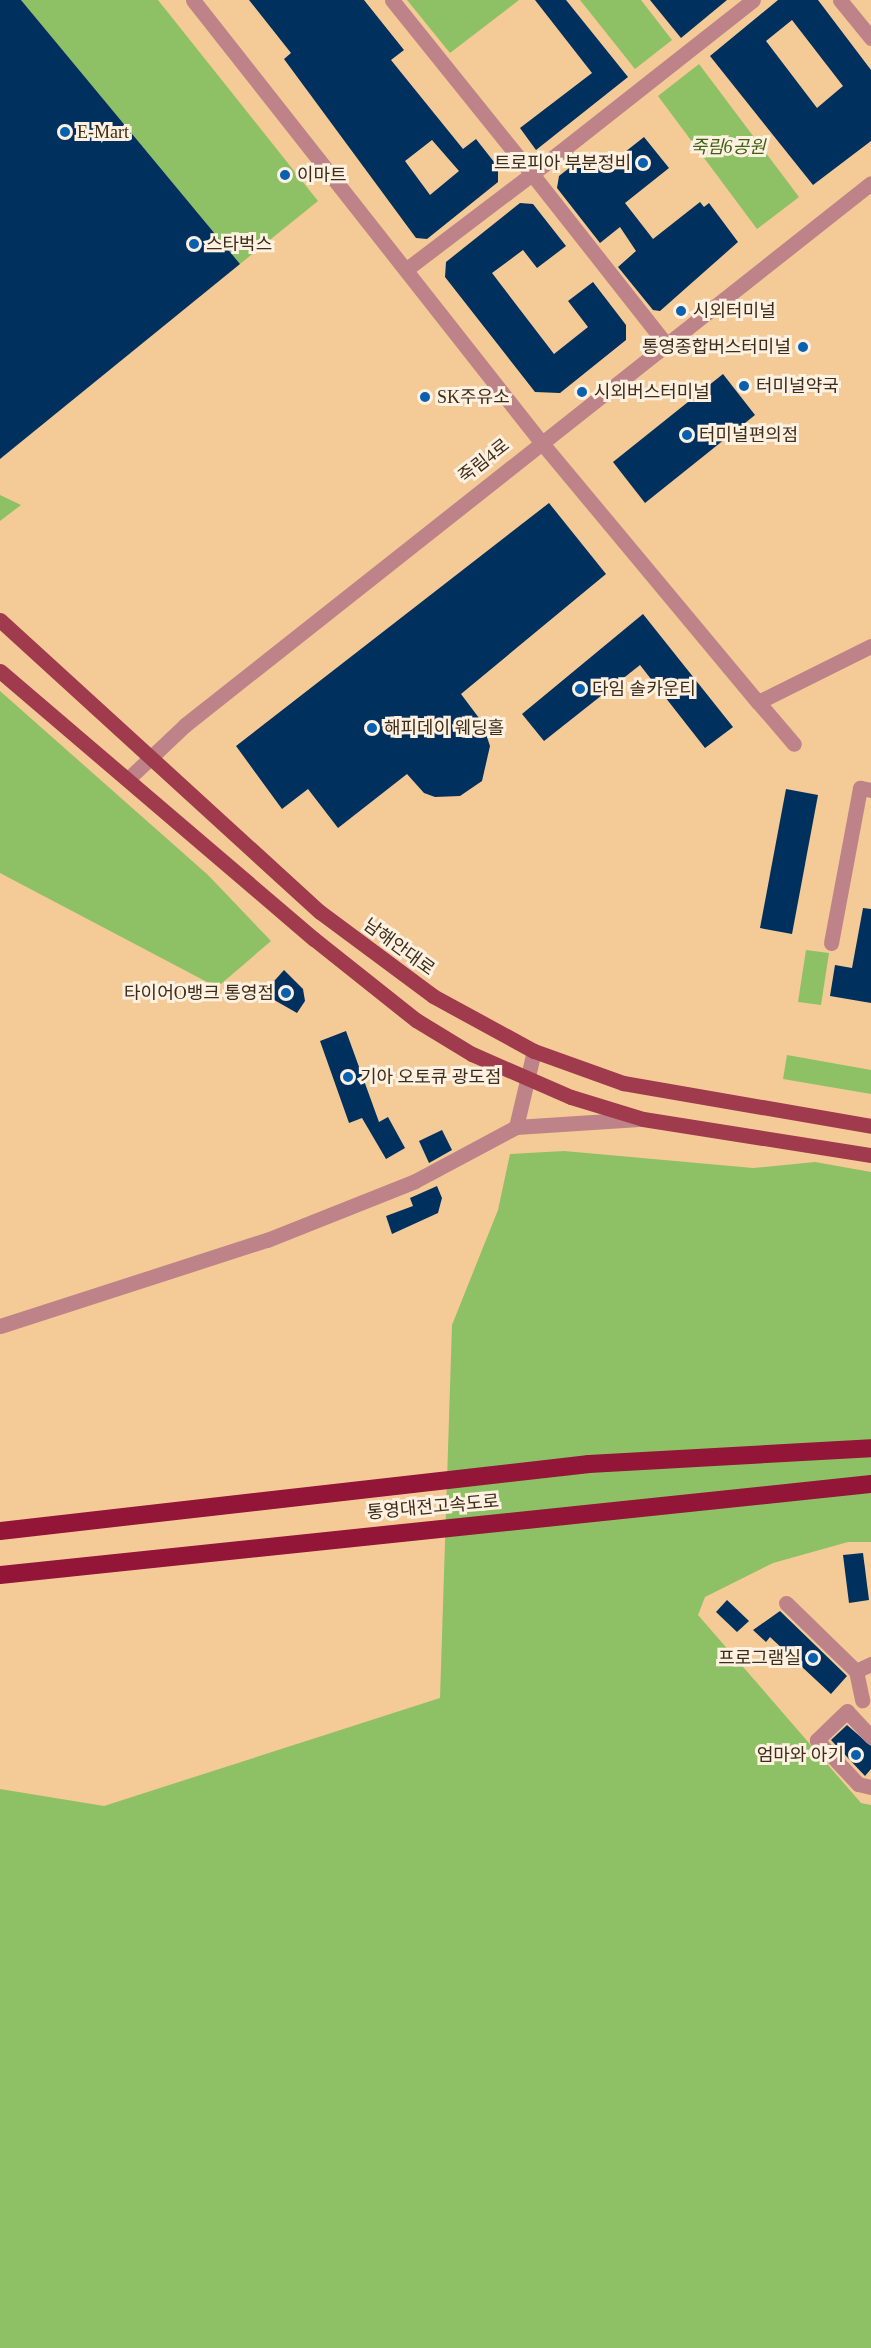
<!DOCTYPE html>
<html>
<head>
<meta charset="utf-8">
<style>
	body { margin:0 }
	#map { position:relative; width:871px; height:2348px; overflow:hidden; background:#f4ca97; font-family:"Times New Roman","Noto Sans KR",serif }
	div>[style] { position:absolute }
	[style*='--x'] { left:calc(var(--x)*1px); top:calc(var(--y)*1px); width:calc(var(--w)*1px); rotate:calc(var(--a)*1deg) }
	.green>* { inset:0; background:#8ec165 }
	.building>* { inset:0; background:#00305e }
	.minor>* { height:15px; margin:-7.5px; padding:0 7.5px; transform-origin:7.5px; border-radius:7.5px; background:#bd8389 }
	.major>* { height:15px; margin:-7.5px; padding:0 7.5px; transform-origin:7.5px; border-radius:7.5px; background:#a03a4d }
	.highway>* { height:18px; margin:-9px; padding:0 9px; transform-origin:9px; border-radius:9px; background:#931538 }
	.dots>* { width:16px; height:16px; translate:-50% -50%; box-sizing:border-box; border:3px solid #fef1e2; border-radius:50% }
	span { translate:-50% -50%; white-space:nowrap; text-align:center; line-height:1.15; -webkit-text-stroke:6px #fef1e2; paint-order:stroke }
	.poi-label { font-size:18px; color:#3d2d18 }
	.left { translate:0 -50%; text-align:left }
	.right { translate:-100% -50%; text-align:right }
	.park-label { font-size:18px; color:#3b6113; font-style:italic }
	.street-label { font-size:18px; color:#3d2d18 }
</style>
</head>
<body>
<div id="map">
	<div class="green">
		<div style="clip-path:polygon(21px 0,158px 0,318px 201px,240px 264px)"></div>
		<div style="clip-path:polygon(407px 0,519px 0,450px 53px)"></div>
		<div style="clip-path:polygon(580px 0,641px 0,672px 40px,635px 69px)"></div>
		<div style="clip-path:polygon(699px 64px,799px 197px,757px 229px,658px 96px)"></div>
		<div style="clip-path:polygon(0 495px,21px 505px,0 521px)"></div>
		<div style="clip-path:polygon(0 691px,208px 875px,271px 941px,221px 984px,207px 982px,0 873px)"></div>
		<div style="clip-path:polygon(806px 950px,829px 953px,821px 1005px,798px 1002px)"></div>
		<div style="clip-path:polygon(787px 1055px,871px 1070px,871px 1094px,783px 1079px)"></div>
		<div style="clip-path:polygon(564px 1151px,753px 1168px,815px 1162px,871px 1172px,871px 1542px,848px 1542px,773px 1563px,705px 1597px,698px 1615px,861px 1803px,871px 1805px,871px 2348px,0 2348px,0 1789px,104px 1806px,440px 1698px,452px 1325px,498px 1210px,510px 1154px)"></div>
	</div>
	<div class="building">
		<div style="clip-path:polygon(0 0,21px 0,240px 264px,0 459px)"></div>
		<div style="clip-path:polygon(evenodd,249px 0,364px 0,404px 50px,391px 60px,463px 149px,476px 139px,498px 167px,498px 182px,427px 239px,416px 238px,284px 59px,291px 53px,249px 0,432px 140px,459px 171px,430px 195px,405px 161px,432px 140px)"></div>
		<div style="clip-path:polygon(535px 0,566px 0,628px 77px,536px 150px,520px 128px,592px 73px)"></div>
		<div style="clip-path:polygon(650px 0,727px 0,681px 38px)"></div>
		<div style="clip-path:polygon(evenodd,778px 0,818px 0,871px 70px,871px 141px,813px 185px,710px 56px,778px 0,792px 20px,843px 86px,817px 108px,766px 41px,792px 20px)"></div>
		<div style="clip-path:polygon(644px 137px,669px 168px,625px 203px,653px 239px,700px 202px,704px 207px,709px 203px,738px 242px,660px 311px,653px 310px,618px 267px,636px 251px,620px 227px,600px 243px,557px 188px,559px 176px,587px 154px,601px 171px)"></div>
		<div style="clip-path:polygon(520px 203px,533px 204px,566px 246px,537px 268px,523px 250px,492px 273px,554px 354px,588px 327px,568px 301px,593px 282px,626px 325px,626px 340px,560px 393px,535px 392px,445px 277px,446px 262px)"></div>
		<div style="clip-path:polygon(723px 374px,755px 415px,645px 503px,613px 462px)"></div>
		<div style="clip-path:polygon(549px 503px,606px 574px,461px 694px,482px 722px,490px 746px,482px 781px,460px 796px,435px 797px,424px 793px,407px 774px,338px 828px,308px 789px,282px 809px,236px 746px)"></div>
		<div style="clip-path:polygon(643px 614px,733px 727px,705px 748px,640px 665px,544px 741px,522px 714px)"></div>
		<div style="clip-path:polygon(786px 789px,818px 795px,792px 934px,760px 928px)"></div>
		<div style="clip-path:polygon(863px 908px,871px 909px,871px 1003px,830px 996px,835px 965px,852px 968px)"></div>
		<div style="clip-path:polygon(284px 970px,303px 989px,305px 1001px,297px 1013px,269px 997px,268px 988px)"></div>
		<div style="clip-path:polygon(346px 1031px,379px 1122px,388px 1117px,405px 1148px,386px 1159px,362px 1118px,349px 1123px,320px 1041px)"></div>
		<div style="clip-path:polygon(442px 1130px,452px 1150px,429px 1163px,419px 1141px)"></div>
		<div style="clip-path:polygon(437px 1186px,442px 1198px,438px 1213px,392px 1234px,386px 1216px,413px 1206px,410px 1198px)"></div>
		<div style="clip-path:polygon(863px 1553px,869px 1600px,849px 1603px,843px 1555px)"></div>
		<div style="clip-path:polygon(727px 1600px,749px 1621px,737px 1632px,716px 1612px)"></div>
		<div style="clip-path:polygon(780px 1611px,847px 1676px,831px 1694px,770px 1637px,766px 1642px,753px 1630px)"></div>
		<div style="clip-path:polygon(847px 1725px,871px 1746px,871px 1769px,865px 1776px,831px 1740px)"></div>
	</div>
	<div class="minor">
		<div style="--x:193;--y:0;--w:563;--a:51.79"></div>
		<div style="--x:541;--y:442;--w:339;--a:50.2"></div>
		<div style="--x:758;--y:702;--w:126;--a:-26.4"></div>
		<div style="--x:392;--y:0;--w:223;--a:51.2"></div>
		<div style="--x:532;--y:174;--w:281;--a:-38.2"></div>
		<div style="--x:840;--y:0;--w:49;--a:50.8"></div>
		<div style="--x:408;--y:268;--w:156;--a:-37.2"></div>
		<div style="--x:532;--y:174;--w:216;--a:51.8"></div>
		<div style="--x:758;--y:702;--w:55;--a:49.4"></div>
		<div style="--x:129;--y:778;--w:77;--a:-43.4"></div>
		<div style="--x:185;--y:725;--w:874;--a:-38.31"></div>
		<div style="--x:831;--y:943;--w:158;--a:-79.4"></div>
		<div style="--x:860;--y:788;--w:11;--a:10"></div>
		<div style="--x:516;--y:1127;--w:78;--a:-76.7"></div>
		<div style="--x:0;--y:1326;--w:281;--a:-17.9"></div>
		<div style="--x:267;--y:1240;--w:159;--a:-21.7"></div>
		<div style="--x:415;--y:1181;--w:115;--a:-28.1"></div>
		<div style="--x:516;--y:1127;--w:123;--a:-3.7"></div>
		<div style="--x:786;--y:1603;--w:98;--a:44.2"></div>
		<div style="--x:856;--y:1671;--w:17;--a:-25"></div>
		<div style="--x:856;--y:1671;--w:30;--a:78"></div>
		<div style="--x:871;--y:1737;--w:35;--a:-133"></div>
		<div style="--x:847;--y:1711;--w:42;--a:136"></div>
		<div style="--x:817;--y:1740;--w:60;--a:47"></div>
		<div style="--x:858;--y:1784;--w:13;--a:13"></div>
	</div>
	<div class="major">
		<div style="--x:0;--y:620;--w:433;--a:42.4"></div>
		<div style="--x:320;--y:912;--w:141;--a:36.6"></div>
		<div style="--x:433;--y:996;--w:115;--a:28.6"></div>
		<div style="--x:534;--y:1051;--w:95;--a:19.8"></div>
		<div style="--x:623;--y:1083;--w:252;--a:9.8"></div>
		<div style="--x:0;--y:671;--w:413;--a:40.5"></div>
		<div style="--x:314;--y:939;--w:130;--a:38.5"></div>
		<div style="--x:416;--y:1020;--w:66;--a:31.3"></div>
		<div style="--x:472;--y:1054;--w:108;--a:23.5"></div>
		<div style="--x:571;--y:1097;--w:75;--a:17"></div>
		<div style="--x:643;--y:1119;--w:231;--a:9"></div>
	</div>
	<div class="highway">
		<div style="--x:0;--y:1531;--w:593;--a:-6.49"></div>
		<div style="--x:589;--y:1464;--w:282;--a:-3.2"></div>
		<div style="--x:0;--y:1575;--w:876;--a:-5.96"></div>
	</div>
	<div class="dots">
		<div style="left:65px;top:132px;background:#0860ae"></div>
		<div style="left:643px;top:163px;background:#0860ae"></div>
		<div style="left:285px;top:175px;background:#0860ae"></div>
		<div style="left:194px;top:244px;background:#0860ae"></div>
		<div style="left:681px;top:311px;background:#0860ae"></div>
		<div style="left:803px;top:347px;background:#0860ae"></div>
		<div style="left:744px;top:386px;background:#0860ae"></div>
		<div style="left:582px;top:392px;background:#0860ae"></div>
		<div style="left:425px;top:397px;background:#0860ae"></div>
		<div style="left:687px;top:435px;background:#0860ae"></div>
		<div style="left:580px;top:689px;background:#0860ae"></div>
		<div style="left:372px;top:728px;background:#0860ae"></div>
		<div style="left:286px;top:993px;background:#0860ae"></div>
		<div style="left:348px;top:1077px;background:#0860ae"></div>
		<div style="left:813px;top:1658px;background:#0860ae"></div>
		<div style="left:856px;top:1755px;background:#0860ae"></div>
	</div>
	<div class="poi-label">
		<span class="left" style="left:77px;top:132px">E-Mart</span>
		<span class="right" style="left:631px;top:163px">트로피아 부분정비</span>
		<span class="left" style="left:297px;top:175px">이마트</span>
		<span class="left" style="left:206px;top:244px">스타벅스</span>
		<span class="left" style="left:693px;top:311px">시외터미널</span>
		<span class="right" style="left:791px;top:347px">통영종합버스터미널</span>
		<span class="left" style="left:756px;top:386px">터미널약국</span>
		<span class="left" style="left:594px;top:392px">시외버스터미널</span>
		<span class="left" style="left:437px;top:397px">SK주유소</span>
		<span class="left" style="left:699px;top:435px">터미널편의점</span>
		<span class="left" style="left:592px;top:689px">다임 솔카운티</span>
		<span class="left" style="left:384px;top:728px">해피데이 웨딩홀</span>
		<span class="right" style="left:274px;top:993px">타이어O뱅크 통영점</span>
		<span class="left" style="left:360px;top:1077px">기아 오토큐 광도점</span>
		<span class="right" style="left:801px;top:1658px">프로그램실</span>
		<span class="right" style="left:844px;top:1755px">엄마와 아기</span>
	</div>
	<div class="park-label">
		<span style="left:728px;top:147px">죽림6공원</span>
	</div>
	<div class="street-label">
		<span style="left:484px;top:461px;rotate:-38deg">죽림4로</span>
		<span style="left:399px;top:947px;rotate:36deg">남해안대로</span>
		<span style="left:433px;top:1507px;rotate:-5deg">통영대전고속도로</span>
	</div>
</div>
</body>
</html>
